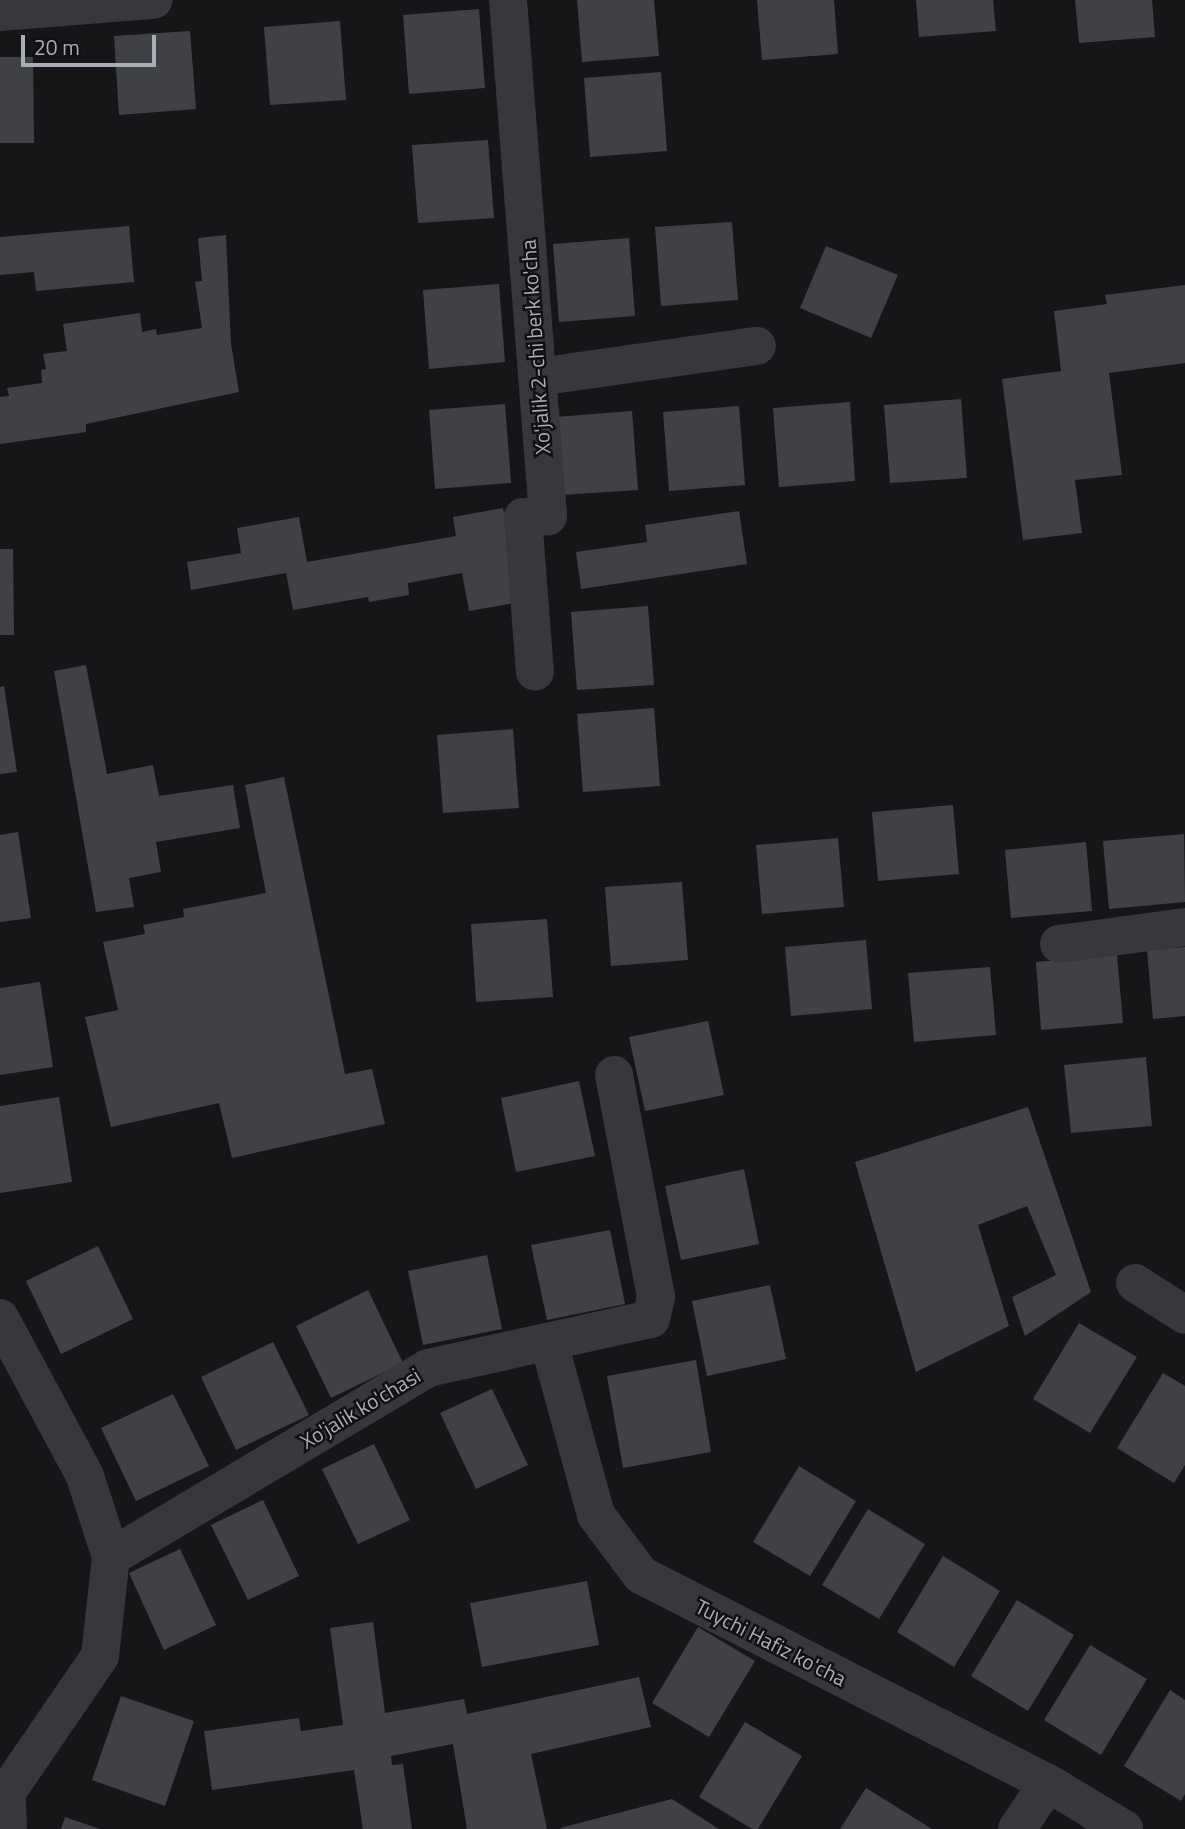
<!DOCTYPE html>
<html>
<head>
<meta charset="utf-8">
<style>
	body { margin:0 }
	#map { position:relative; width:1185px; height:1829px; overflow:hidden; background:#161618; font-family:"Titillium Web",sans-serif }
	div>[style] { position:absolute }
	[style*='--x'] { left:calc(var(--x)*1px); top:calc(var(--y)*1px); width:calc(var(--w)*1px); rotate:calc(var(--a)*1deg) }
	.building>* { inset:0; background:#404145 }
	.minor>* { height:38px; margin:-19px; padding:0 19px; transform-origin:19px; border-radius:19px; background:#37383d }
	span { translate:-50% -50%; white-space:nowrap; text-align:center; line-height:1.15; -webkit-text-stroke:5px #111113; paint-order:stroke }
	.street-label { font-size:21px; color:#a8adb8 }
	.scale { position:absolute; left:21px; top:35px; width:135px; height:32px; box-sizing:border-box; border:4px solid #a8adb8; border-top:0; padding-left:9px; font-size:21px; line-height:24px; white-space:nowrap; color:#a8adb8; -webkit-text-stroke:5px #111113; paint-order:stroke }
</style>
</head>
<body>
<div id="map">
	<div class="building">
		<div style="clip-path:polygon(577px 0,654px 0,659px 56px,582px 62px)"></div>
		<div style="clip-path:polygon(757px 0,834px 0,838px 54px,762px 60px)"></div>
		<div style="clip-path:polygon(916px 0,993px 0,996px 31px,919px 37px)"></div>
		<div style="clip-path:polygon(1075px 0,1152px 0,1155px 37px,1079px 43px)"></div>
		<div style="clip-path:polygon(479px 9px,485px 88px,409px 94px,403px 15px)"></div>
		<div style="clip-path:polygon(340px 21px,346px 100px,270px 105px,264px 27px)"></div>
		<div style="clip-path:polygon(190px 31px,196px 109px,119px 115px,114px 36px)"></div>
		<div style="clip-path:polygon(0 57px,33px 57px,34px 143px,0 143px)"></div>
		<div style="clip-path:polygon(661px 72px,667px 151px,590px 157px,584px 78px)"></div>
		<div style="clip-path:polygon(488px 140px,494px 218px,418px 223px,412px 145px)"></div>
		<div style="clip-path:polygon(732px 222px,738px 300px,661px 306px,655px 227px)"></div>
		<div style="clip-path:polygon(129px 226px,134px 282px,36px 291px,34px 272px,0 275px,0 237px)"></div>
		<div style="clip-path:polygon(226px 235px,231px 344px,239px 392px,86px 424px,86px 432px,0 444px,0 397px,9px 396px,7px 388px,42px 383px,41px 370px,46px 369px,43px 354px,67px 351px,63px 324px,140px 313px,142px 332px,156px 329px,157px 335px,202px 328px,195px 282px,202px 281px,198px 238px)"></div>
		<div style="clip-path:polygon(629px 238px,635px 316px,559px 322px,553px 244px)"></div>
		<div style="clip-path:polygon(826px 246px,898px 275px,871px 338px,800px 308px)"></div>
		<div style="clip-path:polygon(499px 284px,505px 362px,429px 369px,423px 290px)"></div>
		<div style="clip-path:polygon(1185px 285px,1185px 363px,1109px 373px,1122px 475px,1075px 480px,1082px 533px,1023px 540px,1002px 379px,1061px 371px,1054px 311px,1107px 304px,1105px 295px)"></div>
		<div style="clip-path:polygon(961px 399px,967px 478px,890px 483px,884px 405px)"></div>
		<div style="clip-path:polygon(850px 402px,855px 481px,779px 487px,773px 408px)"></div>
		<div style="clip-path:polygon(505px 404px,511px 483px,435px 489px,429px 410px)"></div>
		<div style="clip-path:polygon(739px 406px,745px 485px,669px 491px,663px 412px)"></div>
		<div style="clip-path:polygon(632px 411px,638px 490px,561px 495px,555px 417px)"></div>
		<div style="clip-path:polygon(503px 508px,520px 602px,469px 611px,462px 573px,408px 583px,409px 595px,369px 602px,368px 597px,293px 610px,286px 573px,191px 590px,187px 562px,241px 553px,237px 528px,299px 517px,307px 562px,456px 536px,453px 517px)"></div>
		<div style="clip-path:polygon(739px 511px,747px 564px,581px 589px,576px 552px,647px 542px,645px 525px)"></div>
		<div style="clip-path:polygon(0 549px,13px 549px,14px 635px,0 635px)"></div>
		<div style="clip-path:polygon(648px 606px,654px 685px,577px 690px,571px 612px)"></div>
		<div style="clip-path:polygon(86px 665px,107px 774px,153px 765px,159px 796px,233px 785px,240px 828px,156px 842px,161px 872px,129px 878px,134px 907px,96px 912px,54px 671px)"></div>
		<div style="clip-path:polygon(4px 686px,17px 772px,0 774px,0 687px)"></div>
		<div style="clip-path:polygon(654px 708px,660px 786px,583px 792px,577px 714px)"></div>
		<div style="clip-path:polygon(513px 729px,519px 808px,443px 813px,437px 735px)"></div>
		<div style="clip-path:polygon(284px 777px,345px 1074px,372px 1069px,385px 1124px,232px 1158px,219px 1103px,111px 1127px,85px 1017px,118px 1010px,103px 942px,145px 934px,143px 925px,184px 917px,183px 909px,266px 893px,245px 785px)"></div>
		<div style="clip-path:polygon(953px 805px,959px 874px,878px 881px,872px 812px)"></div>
		<div style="clip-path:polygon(18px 832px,31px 918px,0 922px,0 835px)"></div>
		<div style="clip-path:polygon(1184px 834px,1185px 902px,1109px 909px,1103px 841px)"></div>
		<div style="clip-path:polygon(838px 838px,844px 907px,762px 914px,756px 845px)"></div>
		<div style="clip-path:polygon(1086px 842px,1092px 911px,1011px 918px,1005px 850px)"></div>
		<div style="clip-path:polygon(682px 882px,688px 960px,611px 966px,605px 887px)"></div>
		<div style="clip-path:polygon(547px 919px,553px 997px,476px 1002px,471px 924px)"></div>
		<div style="clip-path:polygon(866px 940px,872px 1009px,791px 1016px,785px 947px)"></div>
		<div style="clip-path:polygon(1185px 947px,1185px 1016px,1153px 1019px,1147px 950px)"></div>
		<div style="clip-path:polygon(1117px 955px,1123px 1023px,1041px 1030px,1036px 962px)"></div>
		<div style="clip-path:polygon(990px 967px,996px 1035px,914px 1042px,908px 973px)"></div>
		<div style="clip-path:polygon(40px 982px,53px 1067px,0 1075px,0 988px)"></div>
		<div style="clip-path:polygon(708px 1021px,724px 1095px,645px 1111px,629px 1037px)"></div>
		<div style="clip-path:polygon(1146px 1057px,1152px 1126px,1071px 1133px,1064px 1065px)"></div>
		<div style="clip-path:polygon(579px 1081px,595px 1156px,516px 1172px,501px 1098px)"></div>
		<div style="clip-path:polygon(59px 1097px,72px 1182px,0 1193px,0 1106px)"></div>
		<div style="clip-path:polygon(1028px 1107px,1091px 1292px,1025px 1336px,1012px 1297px,1056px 1275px,1027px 1206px,978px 1225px,1009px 1326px,916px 1372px,855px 1162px)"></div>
		<div style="clip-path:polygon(744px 1169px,759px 1244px,681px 1260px,665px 1186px)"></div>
		<div style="clip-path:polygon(610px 1230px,625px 1304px,547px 1320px,531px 1245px)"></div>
		<div style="clip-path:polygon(98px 1246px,133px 1319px,61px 1354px,26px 1281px)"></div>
		<div style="clip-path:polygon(487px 1255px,502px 1329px,423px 1345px,408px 1271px)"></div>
		<div style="clip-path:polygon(770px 1285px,786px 1359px,707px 1376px,692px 1301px)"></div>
		<div style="clip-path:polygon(368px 1290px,403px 1363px,331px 1398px,296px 1326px)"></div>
		<div style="clip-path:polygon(1079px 1323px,1137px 1357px,1090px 1433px,1033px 1399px)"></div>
		<div style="clip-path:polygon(273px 1342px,309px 1415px,236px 1450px,201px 1377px)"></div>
		<div style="clip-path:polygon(696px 1360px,711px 1452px,623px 1468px,607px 1376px)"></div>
		<div style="clip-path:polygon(1163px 1373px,1185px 1386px,1185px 1465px,1174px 1483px,1117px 1448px)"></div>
		<div style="clip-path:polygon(492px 1389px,528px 1465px,476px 1489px,440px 1413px)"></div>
		<div style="clip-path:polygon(173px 1394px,209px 1466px,136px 1501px,101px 1428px)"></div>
		<div style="clip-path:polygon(374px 1444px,410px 1520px,358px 1544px,322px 1469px)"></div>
		<div style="clip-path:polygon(799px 1466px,856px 1501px,810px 1576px,753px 1542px)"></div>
		<div style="clip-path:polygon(263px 1500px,299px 1576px,248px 1600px,211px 1525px)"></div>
		<div style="clip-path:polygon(868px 1509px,925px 1544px,879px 1619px,822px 1585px)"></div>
		<div style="clip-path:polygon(180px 1549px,216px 1625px,164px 1650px,129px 1573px)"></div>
		<div style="clip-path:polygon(943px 1556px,1000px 1591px,954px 1667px,897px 1632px)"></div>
		<div style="clip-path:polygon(587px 1581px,599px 1645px,482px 1667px,470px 1603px)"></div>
		<div style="clip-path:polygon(1017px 1600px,1074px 1635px,1028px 1711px,971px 1676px)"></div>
		<div style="clip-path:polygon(373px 1622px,385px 1713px,464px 1699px,467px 1714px,639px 1677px,651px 1727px,531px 1754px,547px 1829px,467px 1829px,453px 1744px,391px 1756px,392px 1765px,403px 1764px,412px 1829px,363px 1829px,354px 1770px,212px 1790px,204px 1731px,299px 1718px,301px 1731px,343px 1725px,330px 1628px)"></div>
		<div style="clip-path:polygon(698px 1627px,755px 1661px,709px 1737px,652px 1703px)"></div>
		<div style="clip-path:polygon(1090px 1645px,1147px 1679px,1101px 1755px,1044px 1720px)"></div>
		<div style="clip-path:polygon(1170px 1690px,1185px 1700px,1185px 1794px,1181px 1801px,1124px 1766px)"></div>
		<div style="clip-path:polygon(121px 1696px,194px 1721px,165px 1806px,92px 1780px)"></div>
		<div style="clip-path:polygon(745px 1722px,802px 1756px,758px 1829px,752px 1829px,699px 1797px)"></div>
		<div style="clip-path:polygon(866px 1788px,932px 1829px,840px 1829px)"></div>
		<div style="clip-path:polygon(672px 1799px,719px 1829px,561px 1829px,560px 1828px)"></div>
		<div style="clip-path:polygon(65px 1817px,100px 1829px,61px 1829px)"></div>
	</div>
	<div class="minor">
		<div style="--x:508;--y:0;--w:518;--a:85.57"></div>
		<div style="--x:548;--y:516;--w:25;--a:178"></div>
		<div style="--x:523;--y:517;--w:155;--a:85.6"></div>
		<div style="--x:0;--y:12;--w:154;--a:-4.5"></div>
		<div style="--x:538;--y:377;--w:221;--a:-8.1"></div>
		<div style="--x:1059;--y:944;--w:127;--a:-7.7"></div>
		<div style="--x:1135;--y:1283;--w:59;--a:32.6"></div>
		<div style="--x:0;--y:1318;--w:179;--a:61.7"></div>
		<div style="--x:85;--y:1476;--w:85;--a:72.2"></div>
		<div style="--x:111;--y:1557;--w:369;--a:-30.8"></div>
		<div style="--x:428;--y:1368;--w:228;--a:-12.4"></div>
		<div style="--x:651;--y:1319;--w:23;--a:-77"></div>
		<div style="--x:656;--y:1297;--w:226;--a:-100.7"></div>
		<div style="--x:549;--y:1343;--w:178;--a:74.7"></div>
		<div style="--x:596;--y:1515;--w:75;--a:53.1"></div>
		<div style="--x:641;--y:1575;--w:457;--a:27.1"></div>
		<div style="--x:1048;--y:1783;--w:89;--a:31.2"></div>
		<div style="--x:8;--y:1829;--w:37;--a:-92"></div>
		<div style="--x:7;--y:1792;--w:165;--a:-55.6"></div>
		<div style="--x:100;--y:1656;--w:100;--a:-83.7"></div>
		<div style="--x:1017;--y:1829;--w:55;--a:-56"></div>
	</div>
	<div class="street-label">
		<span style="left:535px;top:347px;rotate:-94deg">Xo'jalik 2-chi berk ko'cha</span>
		<span style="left:360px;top:1408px;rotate:-31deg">Xo'jalik ko'chasi</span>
		<span style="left:771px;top:1642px;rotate:27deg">Tuychi Hafiz ko'cha</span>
	</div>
	<div class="scale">20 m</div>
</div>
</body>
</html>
